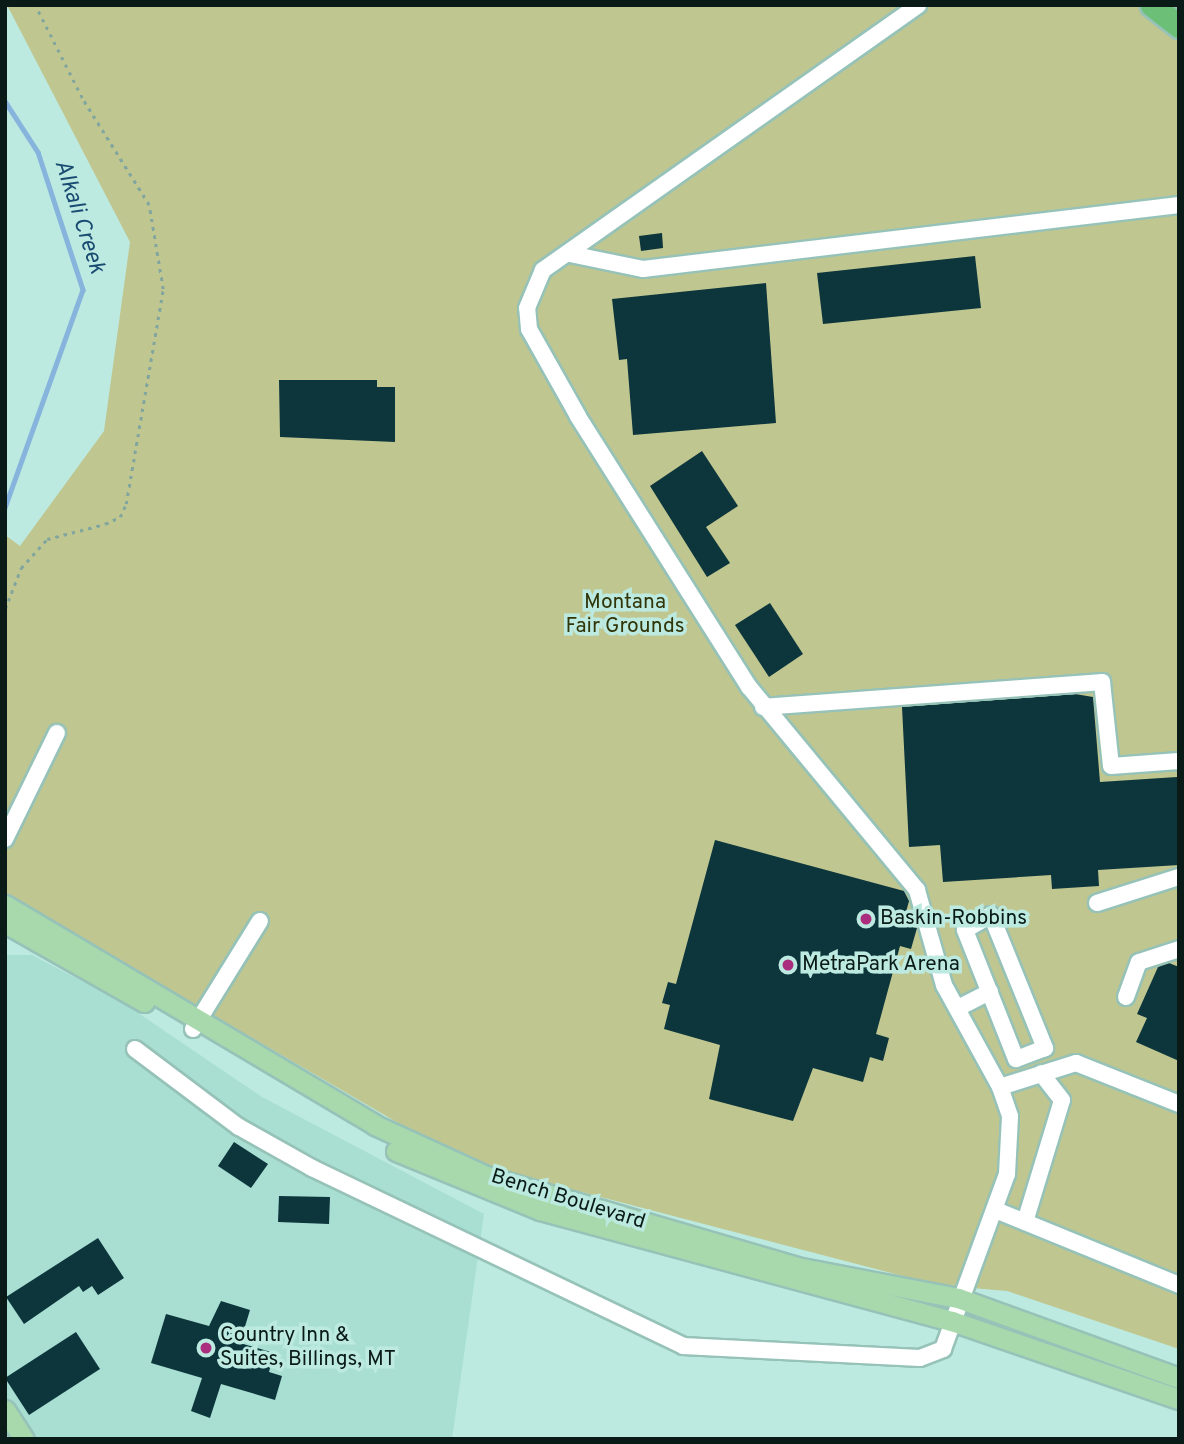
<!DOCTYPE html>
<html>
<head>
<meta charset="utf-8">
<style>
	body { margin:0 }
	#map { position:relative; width:1184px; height:1444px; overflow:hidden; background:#bdeae0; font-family:Overpass,sans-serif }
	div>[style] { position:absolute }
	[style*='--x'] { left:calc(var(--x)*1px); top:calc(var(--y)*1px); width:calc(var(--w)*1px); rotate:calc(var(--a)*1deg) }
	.built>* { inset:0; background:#a9dfd3 }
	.green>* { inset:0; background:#bfc690 }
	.stream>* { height:4.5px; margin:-2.25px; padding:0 2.25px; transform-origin:2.25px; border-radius:2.25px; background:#87b4dc }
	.building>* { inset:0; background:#0c353c }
	.path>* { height:2.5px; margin-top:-1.25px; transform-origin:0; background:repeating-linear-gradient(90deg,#82a69e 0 3.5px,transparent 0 8.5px) }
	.roads { filter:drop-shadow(2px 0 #96c2b8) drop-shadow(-2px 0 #96c2b8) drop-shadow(0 2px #96c2b8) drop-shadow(0 -2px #96c2b8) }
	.minor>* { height:16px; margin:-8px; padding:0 8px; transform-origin:8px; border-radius:8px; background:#fff }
	.major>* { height:19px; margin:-9.5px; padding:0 9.5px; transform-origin:9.5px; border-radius:9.5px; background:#a7d9ad }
	.highway>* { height:23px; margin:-11.5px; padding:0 11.5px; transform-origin:11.5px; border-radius:11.5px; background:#6cbf76 }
	.dots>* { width:19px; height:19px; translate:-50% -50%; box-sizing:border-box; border:4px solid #bdeae0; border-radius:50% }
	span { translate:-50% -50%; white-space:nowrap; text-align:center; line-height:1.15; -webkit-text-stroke:7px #bdeae0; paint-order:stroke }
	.park-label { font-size:21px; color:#313508 }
	.poi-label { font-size:21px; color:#091a17 }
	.left { translate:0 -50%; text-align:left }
	.street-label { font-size:21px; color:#091a17 }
	.water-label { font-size:23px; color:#1a4b72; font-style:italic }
	.frame { position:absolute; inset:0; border:7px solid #091a17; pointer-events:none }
</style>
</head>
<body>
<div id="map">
	<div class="built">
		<div style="clip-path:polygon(5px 955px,32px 955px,122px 1002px,262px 1097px,484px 1214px,452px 1439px,5px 1439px)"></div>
	</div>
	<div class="green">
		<div style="clip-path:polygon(7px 5px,1147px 5px,1179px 32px,1179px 1349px,1007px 1291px,937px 1285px,505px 1172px,424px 1138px,5px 894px,5px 535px,20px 546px,104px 431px,130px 242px)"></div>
	</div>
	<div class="stream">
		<div style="--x:5;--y:101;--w:61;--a:57.1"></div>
		<div style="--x:38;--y:152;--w:145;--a:71.9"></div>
		<div style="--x:83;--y:290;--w:232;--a:109.7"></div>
	</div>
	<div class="building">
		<div style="clip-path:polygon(662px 233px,663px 248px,641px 251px,639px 236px)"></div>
		<div style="clip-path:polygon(975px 256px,981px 308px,823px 324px,817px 273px)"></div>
		<div style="clip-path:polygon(766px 283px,776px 423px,633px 435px,627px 359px,619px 360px,612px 299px)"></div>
		<div style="clip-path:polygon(279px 380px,377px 380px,377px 387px,395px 387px,395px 442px,280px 437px)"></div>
		<div style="clip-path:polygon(702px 451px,738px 506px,706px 527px,730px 563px,707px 577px,650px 486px)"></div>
		<div style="clip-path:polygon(770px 603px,803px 654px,769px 677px,735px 625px)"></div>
		<div style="clip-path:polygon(1075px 694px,1093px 697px,1100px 782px,1177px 777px,1179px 865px,1098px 870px,1099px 886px,1052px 889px,1051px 875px,943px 882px,940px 845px,909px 847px,902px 707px)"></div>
		<div style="clip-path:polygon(715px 840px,904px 891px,909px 901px,903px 923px,917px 928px,911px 949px,900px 946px,876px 1034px,889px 1038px,883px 1061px,870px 1057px,863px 1082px,813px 1068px,793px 1121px,709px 1099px,720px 1045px,664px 1029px,670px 1005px,662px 1003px,668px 982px,676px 984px)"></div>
		<div style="clip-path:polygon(1169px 963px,1179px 967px,1179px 1061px,1136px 1042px,1147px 1018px,1137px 1014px,1158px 967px)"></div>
		<div style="clip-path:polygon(234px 1142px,268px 1164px,251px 1188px,218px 1166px)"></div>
		<div style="clip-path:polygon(279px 1196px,330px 1197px,329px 1224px,278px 1222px)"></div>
		<div style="clip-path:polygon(98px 1238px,124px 1278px,98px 1295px,92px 1286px,83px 1292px,79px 1286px,24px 1324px,6px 1297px)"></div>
		<div style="clip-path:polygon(221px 1301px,250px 1310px,240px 1343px,274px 1353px,269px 1372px,282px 1376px,275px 1400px,221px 1384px,210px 1418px,191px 1411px,202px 1378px,151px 1363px,166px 1314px,209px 1326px)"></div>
		<div style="clip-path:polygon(76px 1332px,100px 1369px,29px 1415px,5px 1378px)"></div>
	</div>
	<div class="path">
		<div style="--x:5;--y:609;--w:44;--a:-68.7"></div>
		<div style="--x:21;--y:568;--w:39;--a:-48"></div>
		<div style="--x:47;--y:539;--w:60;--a:-14.5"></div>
		<div style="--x:105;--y:524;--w:17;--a:-25"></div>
		<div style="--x:120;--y:517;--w:14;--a:-65"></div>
		<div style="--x:126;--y:504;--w:218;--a:-80.2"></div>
		<div style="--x:163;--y:289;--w:85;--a:-99.5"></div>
		<div style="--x:149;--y:205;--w:126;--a:-122.1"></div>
		<div style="--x:82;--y:98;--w:104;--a:-116.8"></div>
	</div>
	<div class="roads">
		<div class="minor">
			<div style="--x:570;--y:254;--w:75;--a:11.6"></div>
			<div style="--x:643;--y:269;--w:540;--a:-6.81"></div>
			<div style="--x:763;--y:707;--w:340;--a:-4.2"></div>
			<div style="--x:1102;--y:682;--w:84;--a:83.9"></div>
			<div style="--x:1111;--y:766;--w:68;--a:-4.2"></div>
			<div style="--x:5;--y:839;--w:118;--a:-63.9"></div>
			<div style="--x:1097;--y:903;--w:86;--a:-17.6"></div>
			<div style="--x:991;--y:915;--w:144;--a:67.9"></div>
			<div style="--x:1045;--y:1048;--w:31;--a:159"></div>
			<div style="--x:1016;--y:1059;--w:139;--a:-111.6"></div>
			<div style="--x:965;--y:930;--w:30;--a:-30"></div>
			<div style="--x:1126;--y:997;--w:37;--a:-70"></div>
			<div style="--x:1139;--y:962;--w:42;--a:-18"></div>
			<div style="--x:958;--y:1008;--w:36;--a:-27"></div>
			<div style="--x:193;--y:1029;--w:127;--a:-58.2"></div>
			<div style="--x:135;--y:1049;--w:130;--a:36.9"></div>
			<div style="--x:239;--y:1127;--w:84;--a:29.3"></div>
			<div style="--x:312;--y:1168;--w:411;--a:25.6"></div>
			<div style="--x:683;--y:1346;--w:237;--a:2.9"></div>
			<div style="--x:920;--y:1358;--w:25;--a:-21"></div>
			<div style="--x:943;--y:1349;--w:186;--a:-69.9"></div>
			<div style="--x:1007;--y:1174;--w:58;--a:-87"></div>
			<div style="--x:1010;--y:1116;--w:31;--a:-109"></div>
			<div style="--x:1000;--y:1087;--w:116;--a:-118.8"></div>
			<div style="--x:944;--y:985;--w:99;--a:-105.9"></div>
			<div style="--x:917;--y:890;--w:264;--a:-129.6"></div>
			<div style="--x:749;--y:687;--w:320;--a:-122.3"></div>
			<div style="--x:578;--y:416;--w:100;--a:-119.4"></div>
			<div style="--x:529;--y:329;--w:21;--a:-95"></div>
			<div style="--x:527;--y:308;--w:41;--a:-67.2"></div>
			<div style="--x:543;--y:270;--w:459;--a:-35.2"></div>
			<div style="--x:1000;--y:1087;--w:80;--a:-17.5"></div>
			<div style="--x:1076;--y:1063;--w:111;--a:21.7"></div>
			<div style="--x:998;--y:1211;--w:196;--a:22.2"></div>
			<div style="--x:1025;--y:1222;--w:127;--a:-73.1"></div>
			<div style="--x:1062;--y:1100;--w:34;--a:-128"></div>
		</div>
		<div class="major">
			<div style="--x:5;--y:905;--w:430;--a:30.7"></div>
			<div style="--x:375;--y:1125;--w:122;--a:24.7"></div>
			<div style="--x:486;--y:1176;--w:324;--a:16.3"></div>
			<div style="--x:797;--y:1267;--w:164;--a:10.9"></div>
			<div style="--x:958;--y:1298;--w:235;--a:19.9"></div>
			<div style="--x:5;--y:923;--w:160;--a:29.6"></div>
			<div style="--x:396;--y:1151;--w:156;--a:22.3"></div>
			<div style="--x:540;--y:1210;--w:427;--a:15.1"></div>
			<div style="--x:952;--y:1321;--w:240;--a:19"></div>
			<div style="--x:5;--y:1410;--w:35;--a:57"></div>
		</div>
		<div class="highway">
			<div style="--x:1152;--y:5;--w:34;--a:38"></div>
		</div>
	</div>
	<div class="dots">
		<div style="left:866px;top:919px;background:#aa2d7e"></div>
		<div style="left:788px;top:965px;background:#aa2d7e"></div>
		<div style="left:206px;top:1348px;background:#aa2d7e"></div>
	</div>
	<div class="park-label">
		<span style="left:625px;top:615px">Montana<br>Fair Grounds</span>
	</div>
	<div class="poi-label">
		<span class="left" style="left:880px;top:919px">Baskin-Robbins</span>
		<span class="left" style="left:802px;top:965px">MetraPark Arena</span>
		<span class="left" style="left:220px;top:1348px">Country Inn &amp;<br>Suites, Billings, MT</span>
	</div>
	<div class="street-label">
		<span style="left:568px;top:1200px;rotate:17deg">Bench Boulevard</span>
	</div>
	<div class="water-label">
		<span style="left:78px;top:217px;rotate:72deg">Alkali Creek</span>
	</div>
	<div class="frame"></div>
</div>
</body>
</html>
